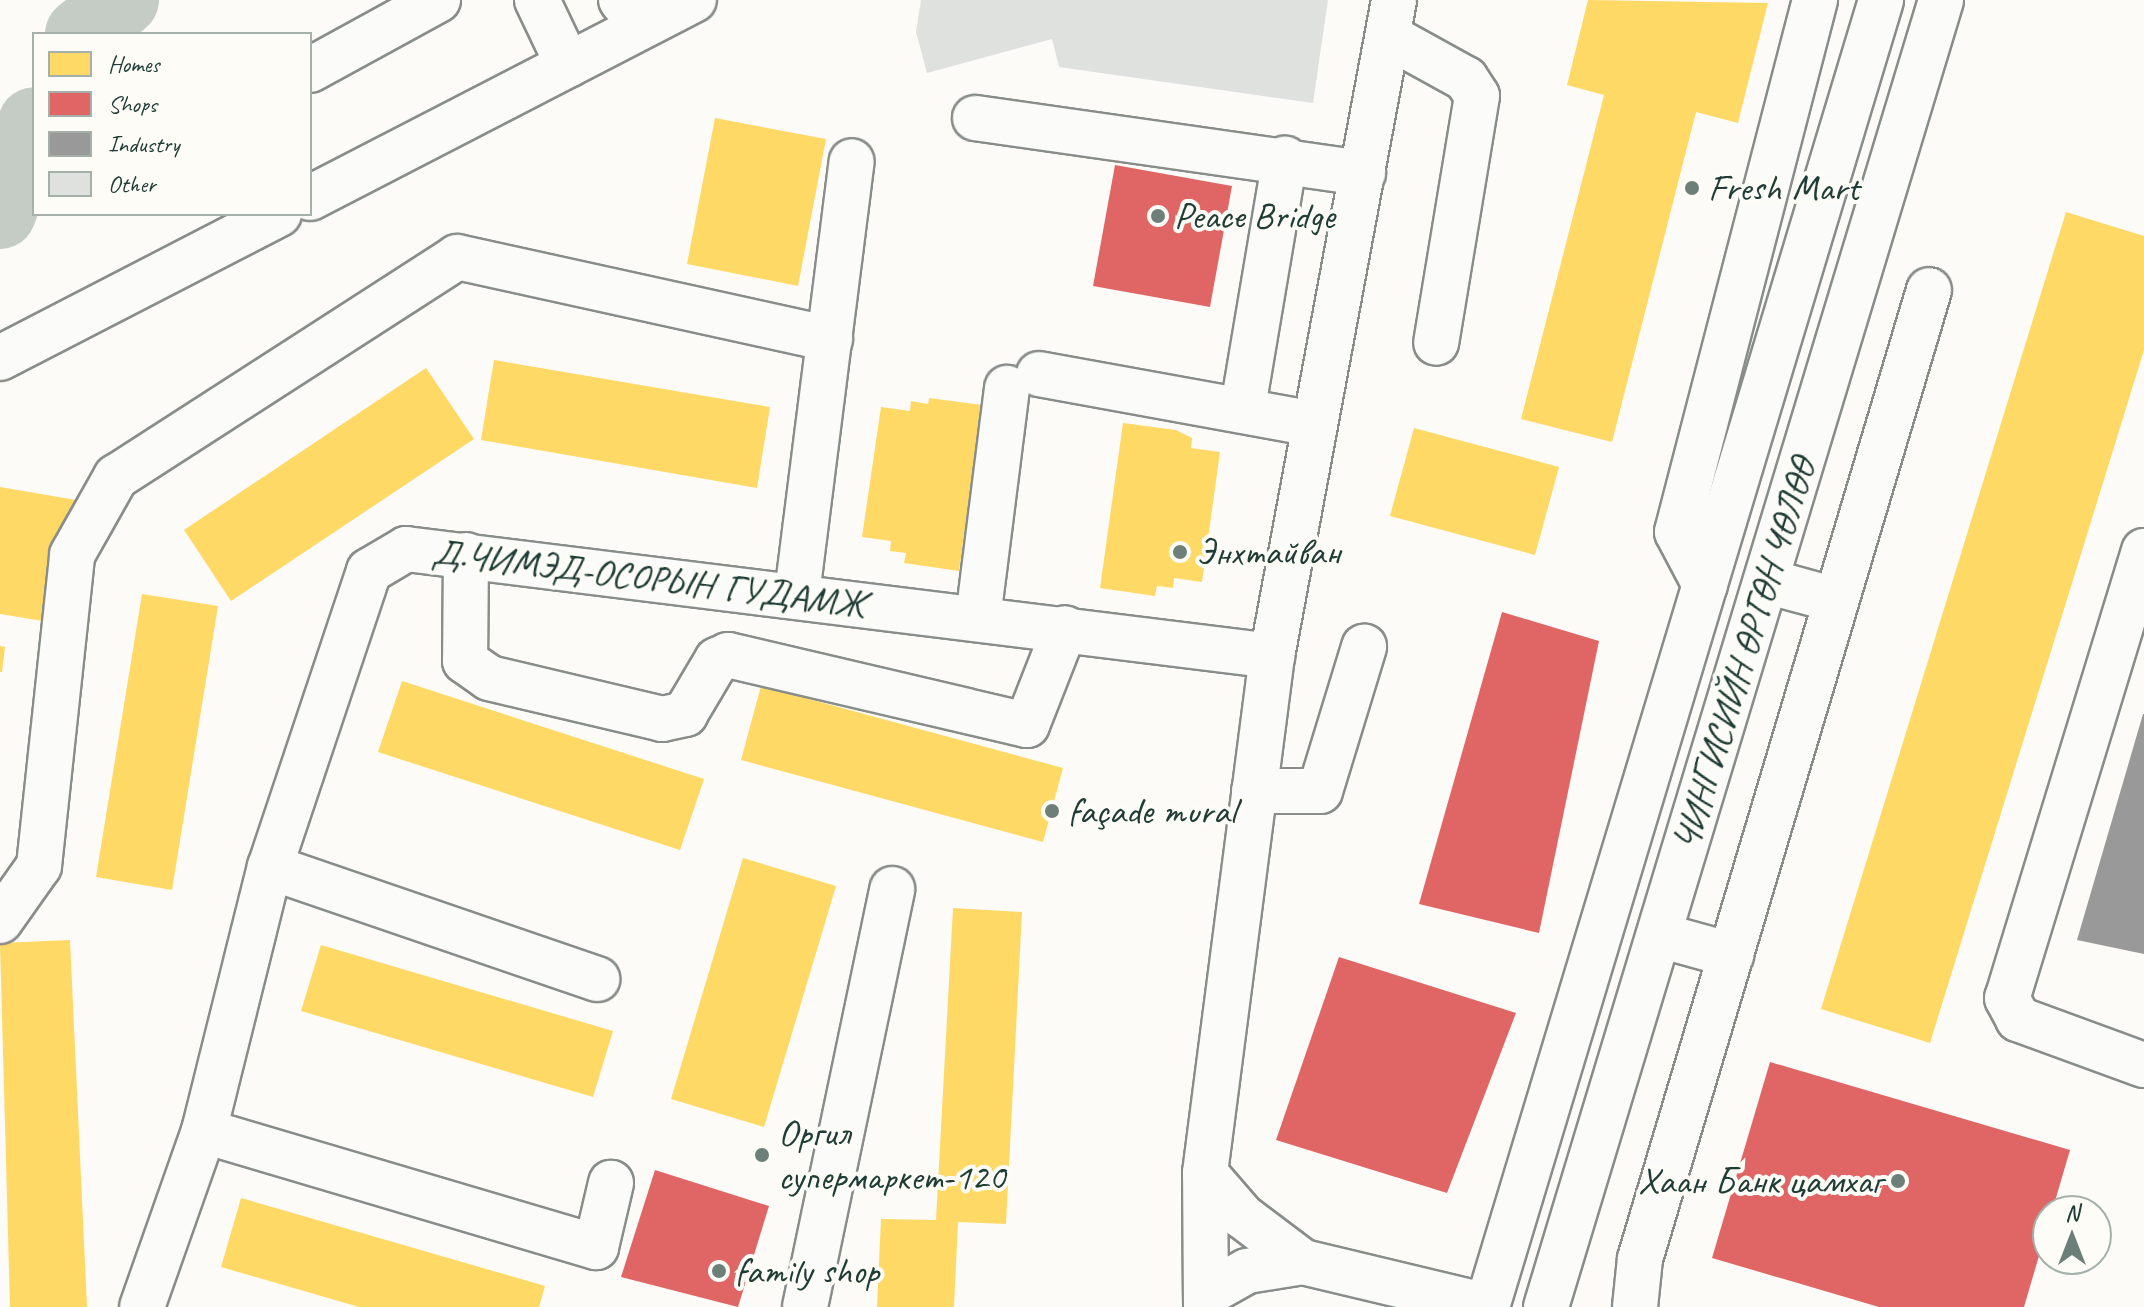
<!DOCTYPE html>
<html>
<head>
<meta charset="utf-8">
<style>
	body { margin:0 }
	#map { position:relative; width:2144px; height:1307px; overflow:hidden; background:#fcfbf8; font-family:Caveat,sans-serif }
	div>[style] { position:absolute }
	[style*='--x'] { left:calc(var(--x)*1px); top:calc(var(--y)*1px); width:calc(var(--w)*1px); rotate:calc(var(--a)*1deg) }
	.homes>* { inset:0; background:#ffd966 }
	.shops>* { inset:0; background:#e06666 }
	.industry>* { inset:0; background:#999 }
	.river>* { height:72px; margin:-36px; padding:0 36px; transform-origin:36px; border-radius:36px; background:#c5ccc6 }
	.building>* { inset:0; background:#dfe1de }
	.roads { filter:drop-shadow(2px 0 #888d8a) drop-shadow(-2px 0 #888d8a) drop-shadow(0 2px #888d8a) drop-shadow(0 -2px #888d8a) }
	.minor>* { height:44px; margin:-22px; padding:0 22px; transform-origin:22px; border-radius:22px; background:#fbfbf9 }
	.major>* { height:44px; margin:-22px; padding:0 22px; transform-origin:22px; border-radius:22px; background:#fbfbf9 }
	.highway>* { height:44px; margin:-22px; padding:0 22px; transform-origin:22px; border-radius:22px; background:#fbfbf9 }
	.dots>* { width:22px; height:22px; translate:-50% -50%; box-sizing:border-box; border:4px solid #fdfcf7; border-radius:50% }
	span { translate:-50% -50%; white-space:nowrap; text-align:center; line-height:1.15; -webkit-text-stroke:8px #fdfcf7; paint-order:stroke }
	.poi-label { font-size:38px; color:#1f3d34 }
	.left { translate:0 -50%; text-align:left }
	.right { translate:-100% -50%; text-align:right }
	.street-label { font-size:38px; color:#1f3d34 }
	.legend { position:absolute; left:32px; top:32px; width:280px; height:184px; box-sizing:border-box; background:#fdfcf7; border:2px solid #a4b0a9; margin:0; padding:10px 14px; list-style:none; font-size:24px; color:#1f3d34 }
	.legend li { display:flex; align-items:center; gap:16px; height:40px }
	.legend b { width:40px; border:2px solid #a4b0a9 }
	.north { position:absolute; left:2032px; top:1195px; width:80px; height:80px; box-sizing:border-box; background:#fdfcf7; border:2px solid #a4b0a9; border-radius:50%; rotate:0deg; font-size:22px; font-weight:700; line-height:32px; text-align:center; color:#1f3d34 }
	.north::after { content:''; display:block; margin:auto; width:28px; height:36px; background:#6c8079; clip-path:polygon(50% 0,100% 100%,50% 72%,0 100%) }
</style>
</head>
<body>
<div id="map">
	<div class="homes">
		<div style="clip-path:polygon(1588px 0,1768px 3px,1738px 123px,1696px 112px,1612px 442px,1521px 419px,1604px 95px,1567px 85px)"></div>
		<div style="clip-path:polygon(715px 118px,826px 139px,798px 286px,687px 264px)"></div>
		<div style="clip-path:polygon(2066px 212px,2144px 236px,2144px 350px,1930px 1043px,1821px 1009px)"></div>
		<div style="clip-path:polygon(494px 360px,770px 407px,757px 488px,481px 440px)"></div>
		<div style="clip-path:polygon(426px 368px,474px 439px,231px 601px,184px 530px)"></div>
		<div style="clip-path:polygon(929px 398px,982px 405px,959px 571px,904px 563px,906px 553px,890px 551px,891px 541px,862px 537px,881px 407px,910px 411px,911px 401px,928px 404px)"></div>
		<div style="clip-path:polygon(1123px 423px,1176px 430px,1192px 438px,1191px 448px,1220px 452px,1202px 582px,1174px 578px,1173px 588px,1157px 586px,1155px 596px,1100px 588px)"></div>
		<div style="clip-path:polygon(1414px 428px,1559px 467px,1535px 555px,1390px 516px)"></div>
		<div style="clip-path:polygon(0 487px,76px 500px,55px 623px,0 614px)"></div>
		<div style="clip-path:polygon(142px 594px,218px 606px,172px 890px,96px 877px)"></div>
		<div style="clip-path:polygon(0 646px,5px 647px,2px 672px,0 672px)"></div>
		<div style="clip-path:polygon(402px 681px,704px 779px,680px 850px,378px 752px)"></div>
		<div style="clip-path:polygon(761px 686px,1063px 768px,1043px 842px,741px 760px)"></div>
		<div style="clip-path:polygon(743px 858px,836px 886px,764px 1127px,671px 1099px)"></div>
		<div style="clip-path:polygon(953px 908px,1022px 912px,1006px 1224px,958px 1222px,954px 1307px,877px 1307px,881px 1219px,936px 1220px)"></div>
		<div style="clip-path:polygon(70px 940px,87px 1307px,10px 1307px,0 943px)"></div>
		<div style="clip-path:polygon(321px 945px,613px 1031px,593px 1097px,301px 1011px)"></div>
		<div style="clip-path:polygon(241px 1198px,545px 1286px,539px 1307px,359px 1307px,221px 1267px)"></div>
	</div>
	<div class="shops">
		<div style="clip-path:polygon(1115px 165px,1232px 186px,1210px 307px,1093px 286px)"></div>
		<div style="clip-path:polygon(1502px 612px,1599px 641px,1539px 933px,1419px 904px)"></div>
		<div style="clip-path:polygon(1339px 957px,1516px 1013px,1447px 1193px,1276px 1140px)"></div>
		<div style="clip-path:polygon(1770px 1062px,2070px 1150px,2024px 1307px,1879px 1307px,1712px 1258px)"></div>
		<div style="clip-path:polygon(655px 1170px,769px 1206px,738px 1307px,621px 1277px)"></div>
	</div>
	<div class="industry">
		<div style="clip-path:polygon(2143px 714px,2144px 714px,2144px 954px,2077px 940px)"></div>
	</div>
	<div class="river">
		<div style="--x:81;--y:34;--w:54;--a:-39"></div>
		<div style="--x:0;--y:213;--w:96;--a:-69.3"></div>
	</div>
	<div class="building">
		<div style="clip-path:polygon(921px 0,1328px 0,1313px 103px,1059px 67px,1052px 39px,927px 73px,916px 32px)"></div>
	</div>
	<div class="roads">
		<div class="minor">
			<div style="--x:537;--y:0;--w:72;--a:64.5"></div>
			<div style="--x:621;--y:0;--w:31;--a:50"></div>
			<div style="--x:1388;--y:36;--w:89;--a:28.9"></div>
			<div style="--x:1466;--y:79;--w:20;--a:57"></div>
			<div style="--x:1477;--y:96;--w:250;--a:99.4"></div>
			<div style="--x:310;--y:70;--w:146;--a:-28.7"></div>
			<div style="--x:975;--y:118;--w:392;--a:8.1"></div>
			<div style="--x:1039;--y:374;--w:280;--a:10.3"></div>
			<div style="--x:1243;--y:407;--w:252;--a:-80.4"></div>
			<div style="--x:2144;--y:551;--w:468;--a:107"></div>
			<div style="--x:2007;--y:998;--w:24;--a:62"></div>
			<div style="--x:2018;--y:1019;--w:134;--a:20.1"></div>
			<div style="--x:466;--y:555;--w:106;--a:90.5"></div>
			<div style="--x:465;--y:661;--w:29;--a:35"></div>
			<div style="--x:489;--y:678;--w:178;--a:13.3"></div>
			<div style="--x:662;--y:719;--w:24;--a:-12"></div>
			<div style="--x:685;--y:714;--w:63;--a:-59.3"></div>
			<div style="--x:717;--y:660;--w:12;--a:-24"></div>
			<div style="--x:728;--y:655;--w:307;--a:13.2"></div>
			<div style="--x:1027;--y:725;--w:104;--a:-68.6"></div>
			<div style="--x:1766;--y:581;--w:73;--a:15.2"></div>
			<div style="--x:1705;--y:585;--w:60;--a:-117.8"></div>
			<div style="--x:1677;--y:532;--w:550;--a:-75.46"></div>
			<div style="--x:797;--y:594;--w:436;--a:-82.8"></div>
			<div style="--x:978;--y:618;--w:232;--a:-82.8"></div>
			<div style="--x:1254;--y:791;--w:66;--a:0"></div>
			<div style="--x:1320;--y:791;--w:151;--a:-73"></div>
			<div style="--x:270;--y:867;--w:346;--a:18.9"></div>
			<div style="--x:0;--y:921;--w:67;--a:-54.7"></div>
			<div style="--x:39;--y:866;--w:313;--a:-83.9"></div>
			<div style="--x:72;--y:555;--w:90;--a:-60.6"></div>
			<div style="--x:116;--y:477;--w:406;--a:-32.8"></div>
			<div style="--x:457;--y:257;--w:382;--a:12.4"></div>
			<div style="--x:1659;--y:935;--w:75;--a:15.5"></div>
			<div style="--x:204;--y:1131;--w:409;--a:16.5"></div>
			<div style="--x:596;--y:1247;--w:66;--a:-76.8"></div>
			<div style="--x:142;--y:1307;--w:187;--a:-70.6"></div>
			<div style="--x:204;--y:1131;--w:272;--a:-76"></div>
			<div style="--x:270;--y:867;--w:312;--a:-71.5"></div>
			<div style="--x:369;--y:571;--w:43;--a:-30.7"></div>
			<div style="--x:406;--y:549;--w:873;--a:7.04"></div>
			<div style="--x:805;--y:1307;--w:427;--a:-78.2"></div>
			<div style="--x:1635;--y:1307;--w:48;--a:-84.1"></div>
			<div style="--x:1640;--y:1259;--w:1011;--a:-73.39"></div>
		</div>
		<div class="major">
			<div style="--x:310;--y:198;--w:432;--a:-27.3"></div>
			<div style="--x:0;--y:358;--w:314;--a:-27.3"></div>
			<div style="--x:1206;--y:1307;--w:134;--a:-90.4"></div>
			<div style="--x:1205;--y:1173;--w:521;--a:-82.62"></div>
			<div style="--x:1272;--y:656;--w:667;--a:-79.46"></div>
		</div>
		<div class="highway">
			<div style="--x:1205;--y:1173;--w:57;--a:49.3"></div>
			<div style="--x:1242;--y:1216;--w:76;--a:37"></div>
			<div style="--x:1206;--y:1294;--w:47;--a:-29.3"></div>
			<div style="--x:1247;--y:1271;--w:57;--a:-9.1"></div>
			<div style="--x:1303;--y:1262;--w:190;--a:13.4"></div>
			<div style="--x:1487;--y:1307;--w:1365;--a:-73.22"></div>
			<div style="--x:1546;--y:1307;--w:1365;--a:-73.18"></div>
		</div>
	</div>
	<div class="dots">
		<div style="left:1692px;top:188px;background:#6c8079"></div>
		<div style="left:1158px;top:216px;background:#6c8079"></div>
		<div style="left:1180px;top:552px;background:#6c8079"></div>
		<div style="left:1052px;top:811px;background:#6c8079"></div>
		<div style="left:762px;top:1155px;background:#6c8079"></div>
		<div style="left:1898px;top:1181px;background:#6c8079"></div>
		<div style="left:719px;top:1271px;background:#6c8079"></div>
	</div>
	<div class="poi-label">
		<span class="left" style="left:1708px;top:188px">Fresh Mart</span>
		<span class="left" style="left:1174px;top:216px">Peace Bridge</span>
		<span class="left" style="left:1196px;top:552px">Энхтайван</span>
		<span class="left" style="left:1068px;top:811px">façade mural</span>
		<span class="left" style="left:778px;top:1155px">Оргил<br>супермаркет-120</span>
		<span class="right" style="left:1882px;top:1181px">Хаан Банк цамхаг</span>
		<span class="left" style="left:735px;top:1271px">family shop</span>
	</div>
	<div class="street-label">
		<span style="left:649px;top:578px;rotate:7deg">Д.ЧИМЭД-ОСОРЫН ГУДАМЖ</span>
		<span style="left:1744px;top:654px;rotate:-73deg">ЧИНГИСИЙН ӨРГӨН ЧӨЛӨӨ</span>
	</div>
	<ul class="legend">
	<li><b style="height:22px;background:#ffd966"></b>Homes</li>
	<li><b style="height:22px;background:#e06666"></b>Shops</li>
	<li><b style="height:22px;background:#999"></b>Industry</li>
	<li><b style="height:22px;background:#dfe1de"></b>Other</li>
	</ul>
	<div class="north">N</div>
</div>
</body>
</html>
